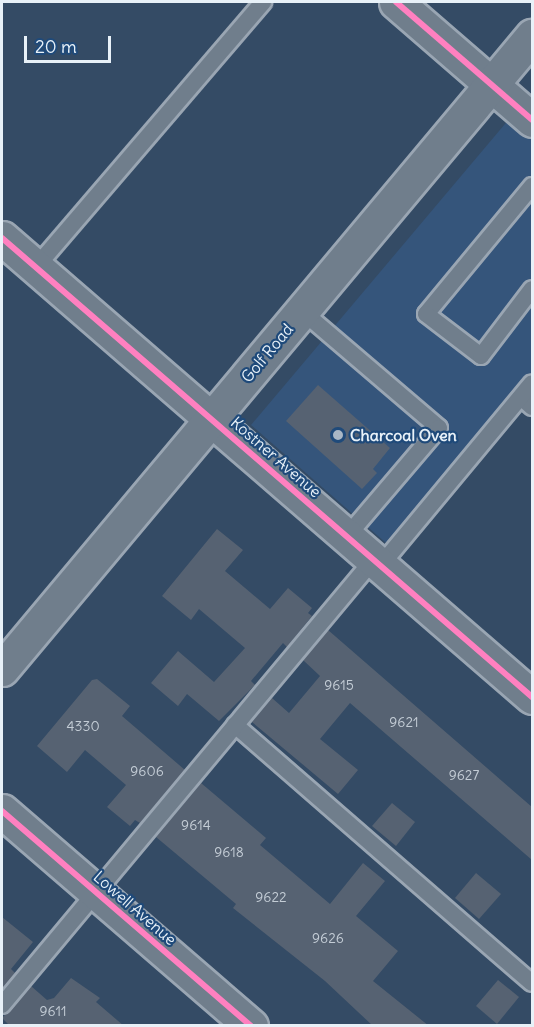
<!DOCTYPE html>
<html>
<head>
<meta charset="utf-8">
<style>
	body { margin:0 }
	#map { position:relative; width:534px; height:1027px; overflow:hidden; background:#344b65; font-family:Delius,sans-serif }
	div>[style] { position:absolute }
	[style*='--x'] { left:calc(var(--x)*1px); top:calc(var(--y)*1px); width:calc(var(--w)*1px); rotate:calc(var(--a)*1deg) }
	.built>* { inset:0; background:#35557b }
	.building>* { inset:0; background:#566272 }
	.roads { filter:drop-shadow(2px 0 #9aa6b3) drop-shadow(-2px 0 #9aa6b3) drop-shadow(0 2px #9aa6b3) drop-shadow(0 -2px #9aa6b3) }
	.lane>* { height:16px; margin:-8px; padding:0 8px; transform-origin:8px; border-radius:8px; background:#707e8c }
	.street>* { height:33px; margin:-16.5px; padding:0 16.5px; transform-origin:16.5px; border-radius:16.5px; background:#707e8c }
	.secondary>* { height:33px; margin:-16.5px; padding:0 16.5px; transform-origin:16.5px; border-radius:16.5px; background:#707e8c }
	.cycleway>* { height:6px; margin:-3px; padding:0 3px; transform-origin:3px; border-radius:3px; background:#ff80c0 }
	.dots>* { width:16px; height:16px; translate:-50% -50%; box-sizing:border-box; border:3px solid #1f4a7a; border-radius:50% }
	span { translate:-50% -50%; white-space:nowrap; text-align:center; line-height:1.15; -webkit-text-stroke:4.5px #1f4a7a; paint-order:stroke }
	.number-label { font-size:14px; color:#c4cdd6 }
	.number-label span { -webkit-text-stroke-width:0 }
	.street-label { font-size:16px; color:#e8f1f8 }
	.poi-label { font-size:16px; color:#e8f1f8; font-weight:700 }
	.left { translate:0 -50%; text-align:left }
	.frame { position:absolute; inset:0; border:3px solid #e8f1f8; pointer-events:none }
	.scale { position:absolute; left:24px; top:36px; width:87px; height:27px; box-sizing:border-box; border:3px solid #e8f1f8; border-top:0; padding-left:8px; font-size:18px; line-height:21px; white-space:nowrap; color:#e8f1f8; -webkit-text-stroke:4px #1f4a7a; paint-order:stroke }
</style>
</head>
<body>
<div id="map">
	<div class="built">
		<div style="clip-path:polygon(532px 92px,532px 383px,393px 549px,251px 425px)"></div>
	</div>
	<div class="building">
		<div style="clip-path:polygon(318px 385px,390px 448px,373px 469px,377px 473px,362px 489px,286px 421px)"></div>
		<div style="clip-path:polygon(217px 529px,243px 550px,225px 571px,270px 609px,288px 588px,312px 608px,308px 613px,312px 616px,287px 647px,283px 643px,251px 681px,255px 685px,219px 721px,187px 694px,178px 706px,151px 683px,178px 651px,214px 682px,245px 648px,199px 609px,191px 620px,162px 596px)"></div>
		<div style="clip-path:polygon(328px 630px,532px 807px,532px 860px,350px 703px,320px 739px,358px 770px,338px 794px,252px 722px,272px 698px,289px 713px,320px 676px,303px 660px)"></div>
		<div style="clip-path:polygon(97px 679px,130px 706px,122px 716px,185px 770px,140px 823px,135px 820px,130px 826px,107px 807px,126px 785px,85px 750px,67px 772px,37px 746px,92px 680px)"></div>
		<div style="clip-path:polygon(201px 783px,266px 838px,260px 845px,330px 904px,363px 863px,385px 881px,356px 916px,398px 951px,373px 981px,429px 1026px,373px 1026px,325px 981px,233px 908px,236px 904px,156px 837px)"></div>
		<div style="clip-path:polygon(392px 803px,415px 822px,396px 846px,372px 826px)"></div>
		<div style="clip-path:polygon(476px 873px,501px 894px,479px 919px,455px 898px)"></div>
		<div style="clip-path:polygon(2px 917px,33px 942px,11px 969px,15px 973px,2px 989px)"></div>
		<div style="clip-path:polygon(71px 978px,100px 998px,96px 1002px,124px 1026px,10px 1026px,2px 1018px,31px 986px,47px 1000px,54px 998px)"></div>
		<div style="clip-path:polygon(498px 980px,519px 997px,497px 1024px,476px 1006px)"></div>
	</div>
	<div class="roads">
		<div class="lane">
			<div style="--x:532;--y:186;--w:166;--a:129.6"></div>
			<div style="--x:426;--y:314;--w:69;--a:37.4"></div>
			<div style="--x:481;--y:356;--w:84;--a:-52.7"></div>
			<div style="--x:36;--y:267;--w:349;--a:-49.4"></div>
			<div style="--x:302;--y:311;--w:180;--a:40.5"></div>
			<div style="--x:439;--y:428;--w:142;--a:130.4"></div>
			<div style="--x:521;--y:397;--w:15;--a:42"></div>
			<div style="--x:381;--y:565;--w:236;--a:-50.3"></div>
			<div style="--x:235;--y:725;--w:393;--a:41"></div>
			<div style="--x:2;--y:1005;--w:581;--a:-50.17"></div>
		</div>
		<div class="street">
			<div style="--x:396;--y:2;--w:180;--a:40.9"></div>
			<div style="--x:2;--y:238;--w:701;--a:40.89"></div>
			<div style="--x:2;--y:811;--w:329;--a:40.8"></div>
		</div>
		<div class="secondary">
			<div style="--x:2;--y:669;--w:826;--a:-50.06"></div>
		</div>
	</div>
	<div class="cycleway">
		<div style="--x:396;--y:2;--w:180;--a:40.9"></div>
		<div style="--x:2;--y:238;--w:701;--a:40.89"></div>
		<div style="--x:2;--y:811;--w:329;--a:40.8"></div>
	</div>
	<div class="dots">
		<div style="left:338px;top:435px;background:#a9b7c5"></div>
	</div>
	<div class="number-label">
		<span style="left:339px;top:685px">9615</span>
		<span style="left:404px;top:722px">9621</span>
		<span style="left:83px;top:726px">4330</span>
		<span style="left:147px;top:771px">9606</span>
		<span style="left:464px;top:775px">9627</span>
		<span style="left:196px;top:825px">9614</span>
		<span style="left:229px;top:852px">9618</span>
		<span style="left:271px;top:897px">9622</span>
		<span style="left:328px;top:938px">9626</span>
		<span style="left:53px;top:1011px">9611</span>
	</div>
	<div class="street-label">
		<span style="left:267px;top:353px;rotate:-50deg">Golf Road</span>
		<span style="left:276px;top:457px;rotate:41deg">Kostner Avenue</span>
		<span style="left:135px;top:908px;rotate:41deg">Lowell Avenue</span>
	</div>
	<div class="poi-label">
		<span class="left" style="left:350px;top:435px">Charcoal Oven</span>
	</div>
	<div class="frame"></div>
	<div class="scale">20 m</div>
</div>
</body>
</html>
